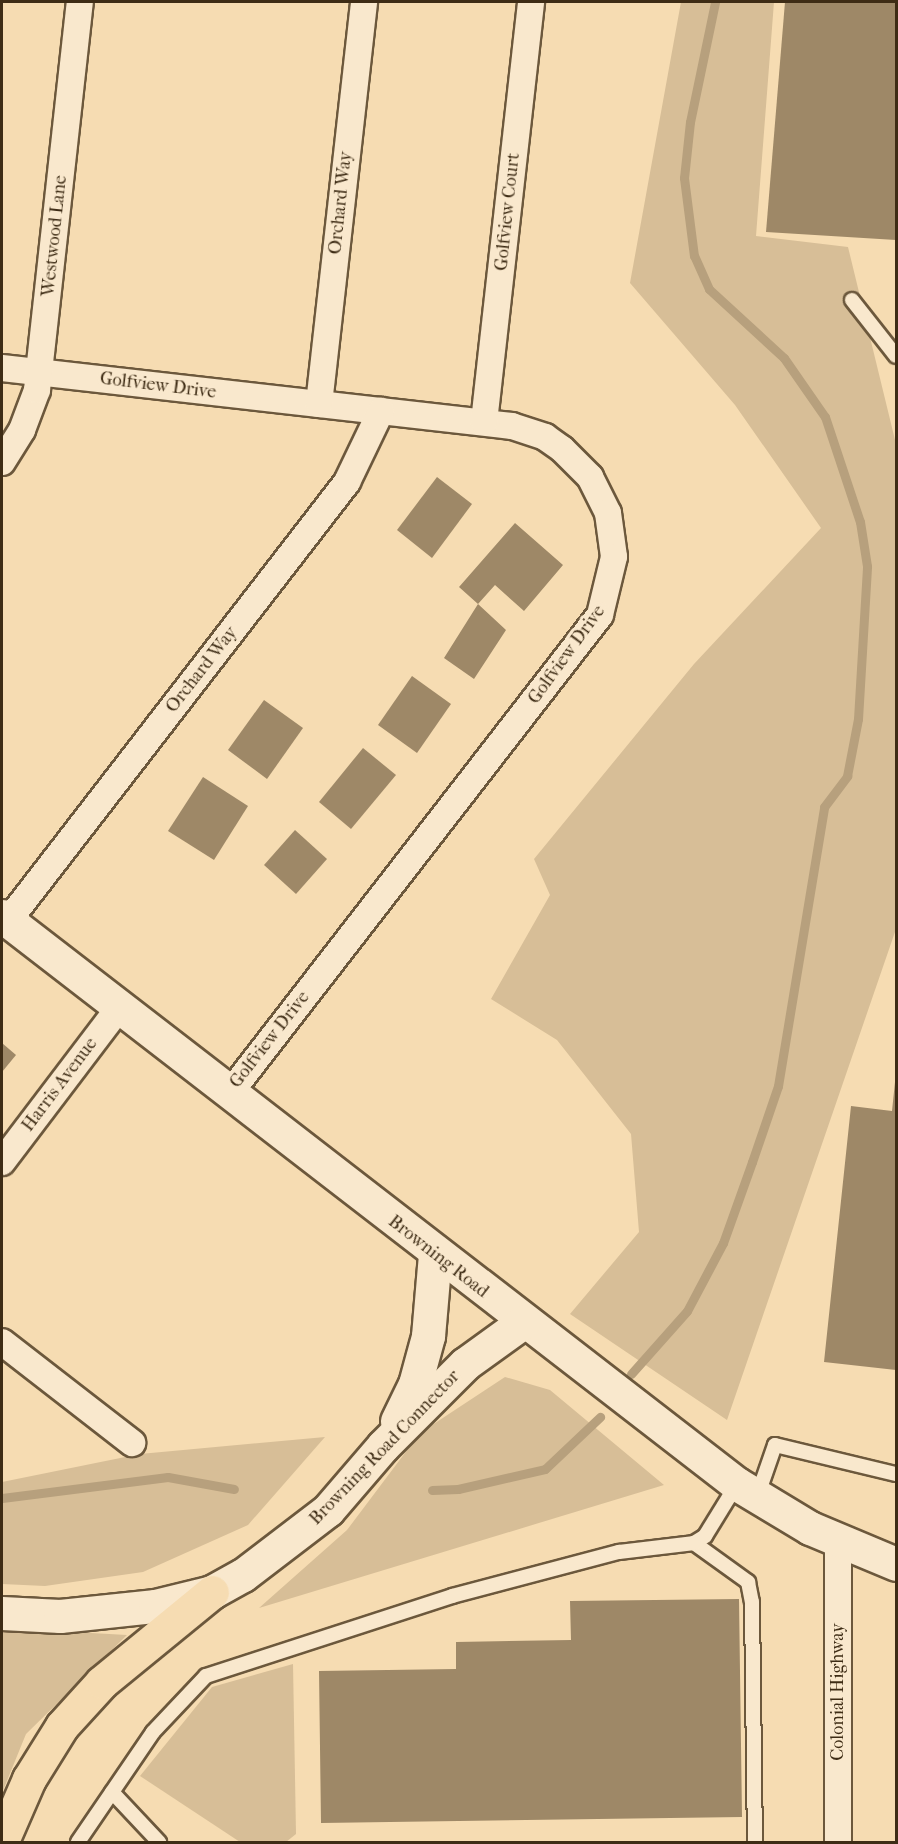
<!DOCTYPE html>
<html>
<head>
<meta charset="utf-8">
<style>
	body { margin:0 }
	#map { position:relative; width:898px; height:1844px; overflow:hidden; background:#f6dcb2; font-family:"IM FELL French Canon",serif }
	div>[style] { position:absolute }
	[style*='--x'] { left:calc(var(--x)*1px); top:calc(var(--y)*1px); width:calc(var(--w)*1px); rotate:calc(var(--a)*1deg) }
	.green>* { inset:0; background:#d7be97 }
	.stream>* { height:9px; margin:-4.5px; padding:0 4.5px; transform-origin:4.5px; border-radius:4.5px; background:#b7a07d }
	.building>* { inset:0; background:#9e8867 }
	.roads { filter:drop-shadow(2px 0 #6c583c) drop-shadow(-2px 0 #6c583c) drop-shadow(0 2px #6c583c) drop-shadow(0 -2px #6c583c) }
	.lane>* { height:14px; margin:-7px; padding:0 7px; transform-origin:7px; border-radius:7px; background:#f9e8cd }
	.street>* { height:26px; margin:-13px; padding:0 13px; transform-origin:13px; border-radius:13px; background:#f9e8cd }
	.secondary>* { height:33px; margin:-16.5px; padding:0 16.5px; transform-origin:16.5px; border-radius:16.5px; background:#f9e8cd }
	.highway>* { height:33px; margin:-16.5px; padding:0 16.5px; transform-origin:16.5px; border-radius:16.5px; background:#f6dcb2 }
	span { translate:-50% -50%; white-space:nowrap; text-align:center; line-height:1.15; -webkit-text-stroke:6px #f9e8cd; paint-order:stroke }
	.street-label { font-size:18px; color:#3e2c15 }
	.frame { position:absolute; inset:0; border:3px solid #3e2c15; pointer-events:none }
</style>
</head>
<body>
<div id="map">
	<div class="green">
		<div style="clip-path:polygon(681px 2px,774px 2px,756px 236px,848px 247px,896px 444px,896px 929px,727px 1420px,570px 1314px,639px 1232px,631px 1134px,557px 1040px,491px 999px,550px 895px,534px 859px,694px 664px,821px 528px,735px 405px,630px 283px)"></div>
		<div style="clip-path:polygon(505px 1377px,550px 1390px,664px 1485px,259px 1608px,347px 1530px,420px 1433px)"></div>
		<div style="clip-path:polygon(325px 1437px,248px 1525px,143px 1572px,45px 1586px,2px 1584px,2px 1482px,140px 1454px)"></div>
		<div style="clip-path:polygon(2px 1628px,127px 1635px,26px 1734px,2px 1793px)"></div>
		<div style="clip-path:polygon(293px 1664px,296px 1834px,286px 1842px,240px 1842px,140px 1776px,212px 1687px)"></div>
	</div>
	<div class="stream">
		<div style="--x:631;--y:1374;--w:84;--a:-48.4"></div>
		<div style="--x:687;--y:1311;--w:77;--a:-62.1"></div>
		<div style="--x:723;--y:1243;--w:86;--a:-70.3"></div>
		<div style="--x:752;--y:1162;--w:80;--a:-71.1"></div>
		<div style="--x:778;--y:1086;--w:283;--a:-80.6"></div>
		<div style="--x:824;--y:807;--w:39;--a:-53"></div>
		<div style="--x:847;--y:776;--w:58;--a:-79.1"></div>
		<div style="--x:858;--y:719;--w:153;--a:-86.6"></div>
		<div style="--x:867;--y:566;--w:45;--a:-99"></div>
		<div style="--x:860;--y:522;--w:111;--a:-108.4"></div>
		<div style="--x:825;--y:417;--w:72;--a:-124.8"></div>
		<div style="--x:784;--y:358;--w:102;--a:-137.4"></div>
		<div style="--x:709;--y:289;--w:36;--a:-114"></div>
		<div style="--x:694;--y:256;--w:79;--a:-97.3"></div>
		<div style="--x:684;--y:178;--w:56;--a:-83.9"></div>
		<div style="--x:690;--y:122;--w:123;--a:-78.2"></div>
		<div style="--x:432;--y:1490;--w:26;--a:-2"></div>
		<div style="--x:458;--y:1489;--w:89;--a:-12.9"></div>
		<div style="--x:545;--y:1469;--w:76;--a:-43.4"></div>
		<div style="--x:2;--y:1498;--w:167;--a:-7.2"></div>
		<div style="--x:168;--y:1477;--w:67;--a:10.3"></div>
	</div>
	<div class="building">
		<div style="clip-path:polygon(785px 2px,896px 2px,896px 240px,766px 232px)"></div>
		<div style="clip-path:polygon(437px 477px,472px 504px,432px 558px,397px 530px)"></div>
		<div style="clip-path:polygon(515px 523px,563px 565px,524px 611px,495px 585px,478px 604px,506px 630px,474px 679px,444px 658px,478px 604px,459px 587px)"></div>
		<div style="clip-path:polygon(412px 676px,451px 704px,417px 753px,378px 725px)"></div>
		<div style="clip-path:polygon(264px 700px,303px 728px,267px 779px,228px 750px)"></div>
		<div style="clip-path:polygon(363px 748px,396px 775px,351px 829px,319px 802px)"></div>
		<div style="clip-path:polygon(203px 777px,248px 806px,214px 860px,168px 831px)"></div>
		<div style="clip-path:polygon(295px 830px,327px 859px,296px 894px,264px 865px)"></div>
		<div style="clip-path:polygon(2px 1043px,16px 1055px,2px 1072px)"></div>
		<div style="clip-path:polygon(895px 1082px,896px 1370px,824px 1362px,851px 1106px,892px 1111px)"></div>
		<div style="clip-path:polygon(739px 1599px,742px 1817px,321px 1823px,319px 1671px,456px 1669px,456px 1642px,571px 1640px,570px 1601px)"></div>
	</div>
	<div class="roads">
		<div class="lane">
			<div style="--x:852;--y:300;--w:71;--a:51.8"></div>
			<div style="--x:757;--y:1497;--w:55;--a:-70.9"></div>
			<div style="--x:775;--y:1445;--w:124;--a:13.5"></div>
			<div style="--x:694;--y:1543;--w:67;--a:35.8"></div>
			<div style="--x:748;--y:1582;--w:20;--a:79"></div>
			<div style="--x:752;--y:1602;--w:240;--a:89.3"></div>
			<div style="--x:112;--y:1792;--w:69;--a:46.8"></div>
			<div style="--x:78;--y:1842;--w:133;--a:-55.7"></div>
			<div style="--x:153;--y:1732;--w:77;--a:-46.6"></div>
			<div style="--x:206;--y:1676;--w:259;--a:-18"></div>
			<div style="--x:452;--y:1596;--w:173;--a:-14.8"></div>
			<div style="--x:619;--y:1552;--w:76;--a:-6.8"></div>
			<div style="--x:694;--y:1543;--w:13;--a:-32"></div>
			<div style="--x:705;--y:1536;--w:61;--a:-58.4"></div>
		</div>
		<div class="street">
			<div style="--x:2;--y:368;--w:513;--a:6.49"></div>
			<div style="--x:512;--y:426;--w:35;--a:18"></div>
			<div style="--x:545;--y:437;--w:21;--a:35"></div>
			<div style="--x:562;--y:449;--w:40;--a:45"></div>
			<div style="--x:590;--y:477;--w:40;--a:63.4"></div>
			<div style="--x:608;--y:513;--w:44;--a:82.2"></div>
			<div style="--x:614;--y:557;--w:60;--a:103.6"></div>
			<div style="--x:600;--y:615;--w:606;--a:127.76"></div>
			<div style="--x:319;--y:404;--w:405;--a:-83.6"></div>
			<div style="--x:484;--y:422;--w:423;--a:-83.6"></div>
			<div style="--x:2;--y:462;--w:38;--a:-58"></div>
			<div style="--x:22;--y:430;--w:43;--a:-69.4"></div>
			<div style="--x:37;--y:390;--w:390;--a:-83.7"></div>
			<div style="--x:8;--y:921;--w:555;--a:-52.32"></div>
			<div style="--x:347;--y:482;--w:79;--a:-64.4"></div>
			<div style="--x:2;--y:1162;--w:193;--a:-52.8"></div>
			<div style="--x:2;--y:1342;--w:165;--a:37.8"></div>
			<div style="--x:838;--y:1842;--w:300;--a:-90"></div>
		</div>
		<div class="secondary">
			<div style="--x:2;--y:916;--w:929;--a:37.7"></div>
			<div style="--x:737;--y:1484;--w:85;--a:31.1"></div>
			<div style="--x:810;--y:1528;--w:93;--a:22.7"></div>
			<div style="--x:397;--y:1421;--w:41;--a:-64.1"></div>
			<div style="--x:415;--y:1384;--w:50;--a:-74.8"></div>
			<div style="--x:428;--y:1336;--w:81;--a:-85.1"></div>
			<div style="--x:2;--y:1613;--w:58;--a:3"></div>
			<div style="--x:60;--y:1616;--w:96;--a:-6"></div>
			<div style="--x:155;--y:1606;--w:59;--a:-13.8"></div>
			<div style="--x:212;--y:1592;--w:35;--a:-29"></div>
			<div style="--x:243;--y:1575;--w:107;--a:-37.4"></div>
			<div style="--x:328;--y:1510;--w:84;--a:-49.3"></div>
			<div style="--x:383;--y:1446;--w:116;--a:-45"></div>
			<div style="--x:465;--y:1364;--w:72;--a:-35.9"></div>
		</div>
		<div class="highway">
			<div style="--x:2;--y:1841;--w:68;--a:-66.5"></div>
			<div style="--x:29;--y:1779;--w:62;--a:-58.1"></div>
			<div style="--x:62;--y:1726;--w:59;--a:-47.7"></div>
			<div style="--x:102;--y:1682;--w:142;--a:-39.3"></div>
		</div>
	</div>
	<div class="street-label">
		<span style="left:341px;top:203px;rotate:-84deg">Orchard Way</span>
		<span style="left:508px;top:212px;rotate:-84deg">Golfview Court</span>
		<span style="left:55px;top:236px;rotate:-84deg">Westwood Lane</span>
		<span style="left:158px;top:386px;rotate:7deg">Golfview Drive</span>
		<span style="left:567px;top:655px;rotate:-54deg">Golfview Drive</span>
		<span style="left:202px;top:670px;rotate:-52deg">Orchard Way</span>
		<span style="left:270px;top:1040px;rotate:-52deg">Golfview Drive</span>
		<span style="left:60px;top:1085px;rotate:-53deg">Harris Avenue</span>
		<span style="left:438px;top:1257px;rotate:38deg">Browning Road</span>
		<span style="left:385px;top:1448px;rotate:-46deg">Browning Road Connector</span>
		<span style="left:838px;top:1692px;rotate:-90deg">Colonial Highway</span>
	</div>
	<div class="frame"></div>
</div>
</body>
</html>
